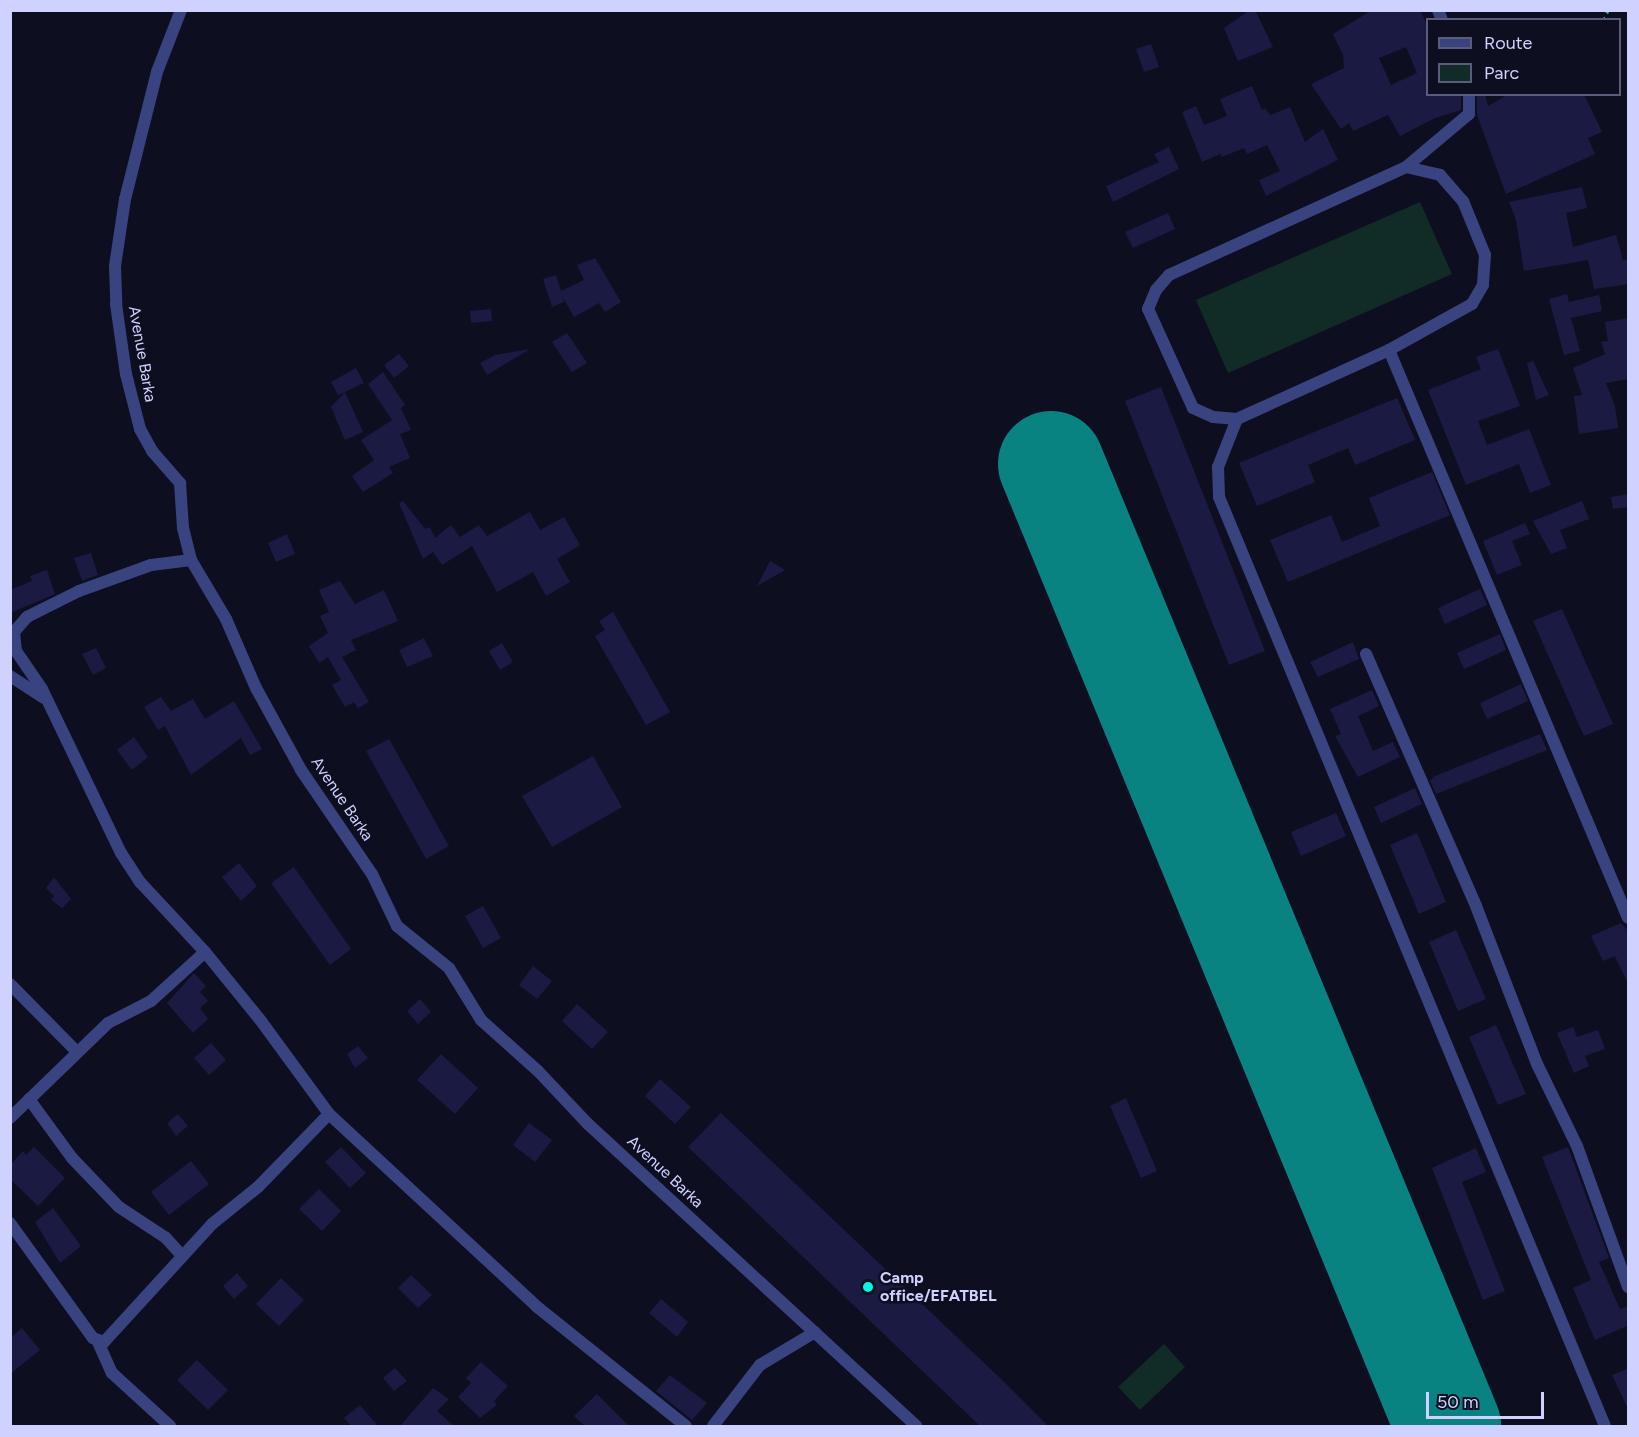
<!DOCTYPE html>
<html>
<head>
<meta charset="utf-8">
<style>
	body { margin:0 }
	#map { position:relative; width:1639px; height:1437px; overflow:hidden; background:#0e0e21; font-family:Figtree,sans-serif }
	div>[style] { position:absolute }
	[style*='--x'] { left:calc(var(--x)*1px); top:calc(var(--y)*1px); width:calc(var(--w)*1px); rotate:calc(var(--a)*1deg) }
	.green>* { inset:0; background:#112b26 }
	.runway>* { height:106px; margin:-53px; padding:0 53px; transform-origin:53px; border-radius:53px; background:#098282 }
	.building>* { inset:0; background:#1b1a42 }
	.path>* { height:3px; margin-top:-1.5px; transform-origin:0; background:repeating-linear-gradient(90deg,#30b193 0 3px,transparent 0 7.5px) }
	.street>* { height:12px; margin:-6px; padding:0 6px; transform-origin:6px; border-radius:6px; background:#394380 }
	.dots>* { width:16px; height:16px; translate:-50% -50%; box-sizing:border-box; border:3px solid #0e0e21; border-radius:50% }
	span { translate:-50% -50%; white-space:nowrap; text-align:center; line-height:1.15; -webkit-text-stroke:5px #0e0e21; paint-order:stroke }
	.street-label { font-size:16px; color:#cfd2fe }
	.poi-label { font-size:16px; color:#cfd2fe; font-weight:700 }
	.left { translate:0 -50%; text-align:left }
	.frame { position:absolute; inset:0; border:12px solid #cfd2fe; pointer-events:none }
	.legend { position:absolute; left:1426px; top:18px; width:195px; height:78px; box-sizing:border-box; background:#0e0e21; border:2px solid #5b5c79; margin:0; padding:8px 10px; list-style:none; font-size:18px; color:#cfd2fe }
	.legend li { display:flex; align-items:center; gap:12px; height:30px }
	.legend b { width:30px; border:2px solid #5b5c79 }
	.scale { position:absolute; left:1426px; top:1392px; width:118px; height:27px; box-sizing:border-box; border:3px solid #cfd2fe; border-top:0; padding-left:8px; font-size:18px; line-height:21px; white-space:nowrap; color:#cfd2fe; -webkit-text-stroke:4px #0e0e21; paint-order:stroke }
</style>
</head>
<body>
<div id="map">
	<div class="green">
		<div style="clip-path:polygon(1420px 202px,1452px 274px,1228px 373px,1196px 300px)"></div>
		<div style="clip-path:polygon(1164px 1344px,1185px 1367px,1140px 1410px,1118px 1387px)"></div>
	</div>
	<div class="runway">
		<div style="--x:1051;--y:464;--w:1041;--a:67.57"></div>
	</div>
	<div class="building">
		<div style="clip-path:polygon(1250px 10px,1255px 10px,1273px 47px,1238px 61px,1224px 28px)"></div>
		<div style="clip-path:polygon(evenodd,1372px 10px,1420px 10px,1428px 27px,1428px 94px,1461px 94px,1461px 110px,1435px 118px,1400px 136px,1388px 115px,1353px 131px,1349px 123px,1341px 129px,1311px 84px,1344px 68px,1343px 55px,1333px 34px,1372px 10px,1406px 47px,1417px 73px,1391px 85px,1379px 58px,1406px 47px)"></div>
		<div style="clip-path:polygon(1151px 44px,1159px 67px,1144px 72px,1136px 49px)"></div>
		<div style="clip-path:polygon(1252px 86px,1262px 110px,1265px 108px,1270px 115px,1290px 107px,1305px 142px,1323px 129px,1338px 160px,1266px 196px,1259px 180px,1280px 171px,1267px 145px,1247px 154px,1244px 148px,1222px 157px,1220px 154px,1202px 162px,1182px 112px,1196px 106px,1204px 125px,1227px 116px,1220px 99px)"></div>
		<div style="clip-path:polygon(1477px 94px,1485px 94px,1488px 106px,1509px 94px,1584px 94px,1602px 132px,1588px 138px,1595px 154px,1506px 194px,1477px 115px)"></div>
		<div style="clip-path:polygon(1169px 147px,1179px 169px,1113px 202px,1106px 186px,1159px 162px,1154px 154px)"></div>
		<div style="clip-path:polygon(1582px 187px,1587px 208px,1566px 213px,1573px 247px,1616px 235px,1623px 260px,1629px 259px,1629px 284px,1594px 289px,1588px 260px,1524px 271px,1516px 220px,1509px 202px)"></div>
		<div style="clip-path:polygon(1168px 213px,1175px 229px,1133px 248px,1125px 232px)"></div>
		<div style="clip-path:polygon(595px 258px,621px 302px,605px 312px,599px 303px,574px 317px,562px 296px,564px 302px,552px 307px,543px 279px,556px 275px,561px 291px,584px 280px,577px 265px)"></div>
		<div style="clip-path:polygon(1567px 294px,1569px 302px,1599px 295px,1602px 311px,1571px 318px,1580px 351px,1564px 355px,1549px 299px)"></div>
		<div style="clip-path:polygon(491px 309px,492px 321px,471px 323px,470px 311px)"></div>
		<div style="clip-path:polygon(1629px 318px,1629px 379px,1606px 383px,1615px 406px,1618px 428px,1579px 434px,1574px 396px,1582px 395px,1573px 368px,1605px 354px,1601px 342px,1608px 341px,1605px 322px)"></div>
		<div style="clip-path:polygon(567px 333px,587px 363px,572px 372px,552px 342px)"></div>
		<div style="clip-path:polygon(530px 349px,487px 375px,480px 363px,495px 355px)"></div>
		<div style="clip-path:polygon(1498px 349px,1520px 406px,1478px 421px,1487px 445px,1529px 429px,1551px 485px,1530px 493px,1519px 464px,1466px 485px,1428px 390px,1481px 369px,1476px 357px)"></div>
		<div style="clip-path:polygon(399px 354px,409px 366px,394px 378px,384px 365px)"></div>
		<div style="clip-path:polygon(1533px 361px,1549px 395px,1536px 400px,1527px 363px)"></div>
		<div style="clip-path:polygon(356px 368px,364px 383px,345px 392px,363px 432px,345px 440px,331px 407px,345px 392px,338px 395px,331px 382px)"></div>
		<div style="clip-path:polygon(383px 372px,405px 405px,401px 408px,411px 430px,400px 434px,410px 458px,389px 467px,393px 473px,363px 492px,352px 476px,374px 460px,361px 440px,392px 420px,368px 384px)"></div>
		<div style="clip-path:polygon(1161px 387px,1265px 651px,1229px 665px,1125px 401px)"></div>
		<div style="clip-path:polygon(1397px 398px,1415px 440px,1355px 465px,1348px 448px,1308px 465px,1315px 482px,1257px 506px,1239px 463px)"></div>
		<div style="clip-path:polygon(1432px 472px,1450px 515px,1288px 582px,1270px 540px,1331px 515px,1342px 542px,1380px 526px,1369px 498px)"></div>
		<div style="clip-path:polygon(1629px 494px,1629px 507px,1613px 509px,1611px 497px)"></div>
		<div style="clip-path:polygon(403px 501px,425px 529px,430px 527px,435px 538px,451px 525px,460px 537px,479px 525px,487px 536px,530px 512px,540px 530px,564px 517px,580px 545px,557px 559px,570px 582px,546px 596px,533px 572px,497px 592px,472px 546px,442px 565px,433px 552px,423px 559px,399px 503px)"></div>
		<div style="clip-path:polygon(1582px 501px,1589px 519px,1560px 530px,1567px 548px,1551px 554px,1533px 521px)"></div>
		<div style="clip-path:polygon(1525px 523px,1530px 534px,1512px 541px,1522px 565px,1497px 575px,1483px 541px)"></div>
		<div style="clip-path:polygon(287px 534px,295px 554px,276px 562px,268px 543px)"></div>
		<div style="clip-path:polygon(91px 553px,98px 575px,82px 581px,74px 558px)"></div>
		<div style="clip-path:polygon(770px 561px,785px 570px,757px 586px)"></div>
		<div style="clip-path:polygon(47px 570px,55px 594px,10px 613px,10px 590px,32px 581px,30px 576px)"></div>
		<div style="clip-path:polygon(340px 581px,355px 604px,384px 590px,398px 621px,351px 640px,356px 650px,342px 657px,369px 702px,358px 708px,354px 702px,345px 707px,332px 685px,341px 680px,328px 657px,319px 663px,309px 646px,328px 633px,320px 616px,329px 612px,319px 590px)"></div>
		<div style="clip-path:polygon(1480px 589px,1487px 605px,1445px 624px,1438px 608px)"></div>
		<div style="clip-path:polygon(1562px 609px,1613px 724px,1584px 736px,1533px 621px)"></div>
		<div style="clip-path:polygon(613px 612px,670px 712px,646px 725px,595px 636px,605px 630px,599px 621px)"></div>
		<div style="clip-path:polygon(1500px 634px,1506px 650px,1464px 669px,1457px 653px)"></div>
		<div style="clip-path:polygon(424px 638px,433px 656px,407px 667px,399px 650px)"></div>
		<div style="clip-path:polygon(1353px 642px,1359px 659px,1318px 677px,1310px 662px)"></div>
		<div style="clip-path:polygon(502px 643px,513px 662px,500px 670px,489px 651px)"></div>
		<div style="clip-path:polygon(96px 648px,106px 668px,93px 675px,82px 654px)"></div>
		<div style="clip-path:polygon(1521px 684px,1528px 701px,1487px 719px,1480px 703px)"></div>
		<div style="clip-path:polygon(1372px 690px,1379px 706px,1358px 716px,1373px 751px,1393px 742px,1400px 757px,1358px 777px,1335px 736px,1341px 734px,1330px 709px)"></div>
		<div style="clip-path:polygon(161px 697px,171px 711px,193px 699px,205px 719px,234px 701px,262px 749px,250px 755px,241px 738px,191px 775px,165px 726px,158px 730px,144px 707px)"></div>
		<div style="clip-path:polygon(1540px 734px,1547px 750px,1436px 794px,1430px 781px,1435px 776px)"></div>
		<div style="clip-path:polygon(134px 737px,148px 757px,132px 770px,117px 750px)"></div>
		<div style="clip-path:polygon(389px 739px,449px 846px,426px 859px,366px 751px)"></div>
		<div style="clip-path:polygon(593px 756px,622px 807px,552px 847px,522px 796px)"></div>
		<div style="clip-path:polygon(1415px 788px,1422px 804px,1381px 823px,1374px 807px)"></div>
		<div style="clip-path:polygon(1336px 813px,1346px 836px,1301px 856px,1291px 832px)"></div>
		<div style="clip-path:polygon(1417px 833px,1446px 902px,1419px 914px,1390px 845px)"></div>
		<div style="clip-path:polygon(239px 863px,257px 886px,241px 901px,222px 877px)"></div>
		<div style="clip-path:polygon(294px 867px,351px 949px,330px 965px,271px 883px)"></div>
		<div style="clip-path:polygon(54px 877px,71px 899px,62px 908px,51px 900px,54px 896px,46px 888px)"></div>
		<div style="clip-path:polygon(483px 906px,501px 938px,483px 948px,465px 916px)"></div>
		<div style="clip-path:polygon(1621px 923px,1629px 932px,1629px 986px,1615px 956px,1603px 961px,1591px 936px)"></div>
		<div style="clip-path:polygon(1456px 930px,1486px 999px,1458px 1011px,1429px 942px)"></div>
		<div style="clip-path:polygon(533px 966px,552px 981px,537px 999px,519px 985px)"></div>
		<div style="clip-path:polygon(194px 973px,206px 986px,200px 992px,208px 1001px,200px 1008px,208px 1019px,193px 1033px,167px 1003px)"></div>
		<div style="clip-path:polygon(420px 999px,431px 1012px,418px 1024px,407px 1011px)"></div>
		<div style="clip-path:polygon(577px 1004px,608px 1032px,592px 1049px,562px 1021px)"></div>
		<div style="clip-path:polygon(1496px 1025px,1526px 1094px,1498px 1105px,1469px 1037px)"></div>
		<div style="clip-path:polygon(1573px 1027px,1577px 1037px,1598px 1030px,1605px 1049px,1585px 1056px,1589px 1066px,1574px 1073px,1557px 1033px)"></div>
		<div style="clip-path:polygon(211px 1043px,226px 1060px,209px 1075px,194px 1058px)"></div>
		<div style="clip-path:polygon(358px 1046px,368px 1058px,355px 1068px,347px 1054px)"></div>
		<div style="clip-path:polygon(441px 1054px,478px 1088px,455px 1114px,417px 1080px)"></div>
		<div style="clip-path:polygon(660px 1079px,691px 1107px,675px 1124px,645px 1096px)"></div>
		<div style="clip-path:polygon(1126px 1098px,1157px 1171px,1141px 1178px,1110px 1106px)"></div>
		<div style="clip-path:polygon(721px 1113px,999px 1377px,1048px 1426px,980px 1426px,688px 1147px)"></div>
		<div style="clip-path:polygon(178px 1114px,188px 1126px,176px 1136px,167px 1123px)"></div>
		<div style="clip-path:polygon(529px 1123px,552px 1140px,535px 1162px,513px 1145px)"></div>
		<div style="clip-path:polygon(34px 1147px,65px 1178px,38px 1206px,10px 1179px,10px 1165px,23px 1151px,26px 1155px)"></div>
		<div style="clip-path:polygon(341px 1147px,366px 1173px,350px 1188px,325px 1162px)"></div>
		<div style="clip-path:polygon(1568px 1147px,1609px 1258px,1599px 1262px,1620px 1309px,1629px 1306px,1629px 1325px,1595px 1340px,1573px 1288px,1591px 1280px,1542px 1157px)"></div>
		<div style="clip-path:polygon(1476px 1148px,1486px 1172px,1462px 1182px,1505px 1291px,1483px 1300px,1432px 1168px)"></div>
		<div style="clip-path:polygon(191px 1161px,209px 1184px,169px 1215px,151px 1192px)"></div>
		<div style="clip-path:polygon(319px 1189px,341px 1211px,322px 1231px,299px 1209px)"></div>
		<div style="clip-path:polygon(53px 1208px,81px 1246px,60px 1263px,35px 1222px)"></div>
		<div style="clip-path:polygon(237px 1273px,248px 1286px,234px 1299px,223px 1286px)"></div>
		<div style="clip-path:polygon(411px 1275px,432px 1295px,418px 1308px,398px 1288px)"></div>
		<div style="clip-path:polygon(281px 1278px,304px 1300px,279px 1326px,256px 1304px)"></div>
		<div style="clip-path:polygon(661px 1299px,688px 1322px,677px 1337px,649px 1313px)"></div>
		<div style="clip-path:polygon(22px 1328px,40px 1350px,10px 1374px,10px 1338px)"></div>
		<div style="clip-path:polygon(197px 1360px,228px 1390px,208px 1410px,177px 1380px)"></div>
		<div style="clip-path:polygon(481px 1362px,508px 1386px,494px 1401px,497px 1405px,480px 1418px,458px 1397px,471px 1383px,466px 1378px)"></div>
		<div style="clip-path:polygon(395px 1368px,407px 1381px,394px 1391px,383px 1378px)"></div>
		<div style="clip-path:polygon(1629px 1368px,1629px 1411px,1612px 1375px)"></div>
		<div style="clip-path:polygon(670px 1375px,707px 1403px,692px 1420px,656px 1391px)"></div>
		<div style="clip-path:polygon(433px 1388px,449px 1399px,437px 1411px,454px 1426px,400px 1426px)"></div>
		<div style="clip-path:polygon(597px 1394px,629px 1426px,585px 1426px,574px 1416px)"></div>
		<div style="clip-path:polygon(360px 1405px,378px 1426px,351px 1426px,344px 1418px)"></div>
	</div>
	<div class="path">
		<div style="--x:1604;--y:20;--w:11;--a:-68"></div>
	</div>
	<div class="street">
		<div style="--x:181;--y:10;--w:66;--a:111.2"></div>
		<div style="--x:157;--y:72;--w:131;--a:104.1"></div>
		<div style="--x:125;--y:199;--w:68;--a:98.5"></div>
		<div style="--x:115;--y:266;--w:38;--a:88"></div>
		<div style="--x:116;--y:304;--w:71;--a:81.9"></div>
		<div style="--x:126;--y:374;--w:57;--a:75.7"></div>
		<div style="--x:140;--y:429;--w:25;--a:61"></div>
		<div style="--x:152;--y:451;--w:43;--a:48.8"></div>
		<div style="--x:180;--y:483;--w:45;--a:86.2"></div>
		<div style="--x:183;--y:528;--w:33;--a:76"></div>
		<div style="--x:191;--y:560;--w:69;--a:59.3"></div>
		<div style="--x:226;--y:619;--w:75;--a:66.5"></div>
		<div style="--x:256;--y:688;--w:94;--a:61.2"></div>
		<div style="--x:301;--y:770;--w:126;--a:55.7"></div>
		<div style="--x:372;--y:874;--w:58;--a:64.3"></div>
		<div style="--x:397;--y:926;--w:67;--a:38.9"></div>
		<div style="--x:449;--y:968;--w:61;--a:58.4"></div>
		<div style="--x:481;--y:1020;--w:76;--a:41.8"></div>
		<div style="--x:538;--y:1071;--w:73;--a:46.7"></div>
		<div style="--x:588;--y:1124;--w:446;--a:42.6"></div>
		<div style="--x:1438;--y:10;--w:11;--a:68"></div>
		<div style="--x:1406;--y:167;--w:35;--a:13"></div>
		<div style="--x:1440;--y:175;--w:35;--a:49"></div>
		<div style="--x:1463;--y:201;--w:58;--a:67.8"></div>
		<div style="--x:1485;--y:255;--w:30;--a:94"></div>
		<div style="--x:1483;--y:285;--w:22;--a:120"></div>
		<div style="--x:1472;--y:304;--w:95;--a:151"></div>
		<div style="--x:1389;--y:350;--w:167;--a:155.6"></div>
		<div style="--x:1237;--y:419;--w:24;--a:-175"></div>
		<div style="--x:1213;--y:417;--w:22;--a:-156"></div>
		<div style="--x:1193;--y:408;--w:109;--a:-114.4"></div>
		<div style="--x:1148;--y:309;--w:21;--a:-67"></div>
		<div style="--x:1156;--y:290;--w:20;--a:-49"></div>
		<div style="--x:1169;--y:275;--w:260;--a:-24.5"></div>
		<div style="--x:1406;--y:167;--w:82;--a:-40.1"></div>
		<div style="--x:1469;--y:114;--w:20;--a:-90"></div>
		<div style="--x:1389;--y:350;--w:616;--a:67.18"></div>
		<div style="--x:1237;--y:419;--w:52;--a:111.6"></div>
		<div style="--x:1218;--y:467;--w:30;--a:88"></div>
		<div style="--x:1219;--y:497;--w:1006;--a:67.44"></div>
		<div style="--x:191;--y:560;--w:40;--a:172.9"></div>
		<div style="--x:151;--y:565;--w:77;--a:160.1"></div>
		<div style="--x:79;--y:591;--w:58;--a:153.4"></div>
		<div style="--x:27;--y:617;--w:20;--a:131"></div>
		<div style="--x:14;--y:632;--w:19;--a:84"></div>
		<div style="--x:16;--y:651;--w:46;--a:55.6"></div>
		<div style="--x:42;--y:689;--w:182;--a:64.3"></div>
		<div style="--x:121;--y:853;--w:35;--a:57"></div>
		<div style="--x:140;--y:882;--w:96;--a:47.1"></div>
		<div style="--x:205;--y:952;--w:89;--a:50.9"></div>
		<div style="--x:261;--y:1021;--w:115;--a:53.8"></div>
		<div style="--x:329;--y:1114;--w:282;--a:42.8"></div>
		<div style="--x:536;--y:1306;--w:192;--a:38.7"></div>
		<div style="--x:1366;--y:654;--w:275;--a:66.4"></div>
		<div style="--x:1476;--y:906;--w:169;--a:68.9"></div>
		<div style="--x:1537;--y:1064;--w:91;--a:64"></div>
		<div style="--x:1577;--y:1146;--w:150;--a:70.1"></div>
		<div style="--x:10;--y:676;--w:40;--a:32.9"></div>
		<div style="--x:10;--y:984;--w:95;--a:45.4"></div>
		<div style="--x:29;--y:1099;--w:73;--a:53.9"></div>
		<div style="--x:72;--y:1158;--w:68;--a:46.2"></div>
		<div style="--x:119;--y:1207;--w:56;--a:33.4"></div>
		<div style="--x:166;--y:1238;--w:24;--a:48"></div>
		<div style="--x:10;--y:1118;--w:136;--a:-44.1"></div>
		<div style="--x:108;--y:1023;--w:48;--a:-27.1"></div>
		<div style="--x:151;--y:1001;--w:73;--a:-42.2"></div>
		<div style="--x:10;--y:1223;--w:142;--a:54.2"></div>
		<div style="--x:93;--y:1338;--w:12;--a:20"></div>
		<div style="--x:104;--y:1342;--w:160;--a:-47.5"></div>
		<div style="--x:212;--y:1224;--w:59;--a:-38.8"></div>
		<div style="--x:258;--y:1187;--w:102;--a:-45.8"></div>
		<div style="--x:98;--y:1342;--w:34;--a:66"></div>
		<div style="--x:112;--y:1373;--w:79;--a:42.4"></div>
		<div style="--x:713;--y:1426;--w:77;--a:-52.4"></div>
		<div style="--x:760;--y:1365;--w:64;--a:-31"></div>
	</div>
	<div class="dots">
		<div style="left:868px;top:1287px;background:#04f5e3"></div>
	</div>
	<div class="street-label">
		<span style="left:142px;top:354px;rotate:80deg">Avenue Barka</span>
		<span style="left:342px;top:799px;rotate:56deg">Avenue Barka</span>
		<span style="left:665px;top:1172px;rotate:43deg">Avenue Barka</span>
	</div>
	<div class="poi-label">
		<span class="left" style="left:880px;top:1287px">Camp<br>office/EFATBEL</span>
	</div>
	<div class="frame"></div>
	<ul class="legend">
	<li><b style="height:8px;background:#394380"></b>Route</li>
	<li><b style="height:16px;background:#112b26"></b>Parc</li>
	</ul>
	<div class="scale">50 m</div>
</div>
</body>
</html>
